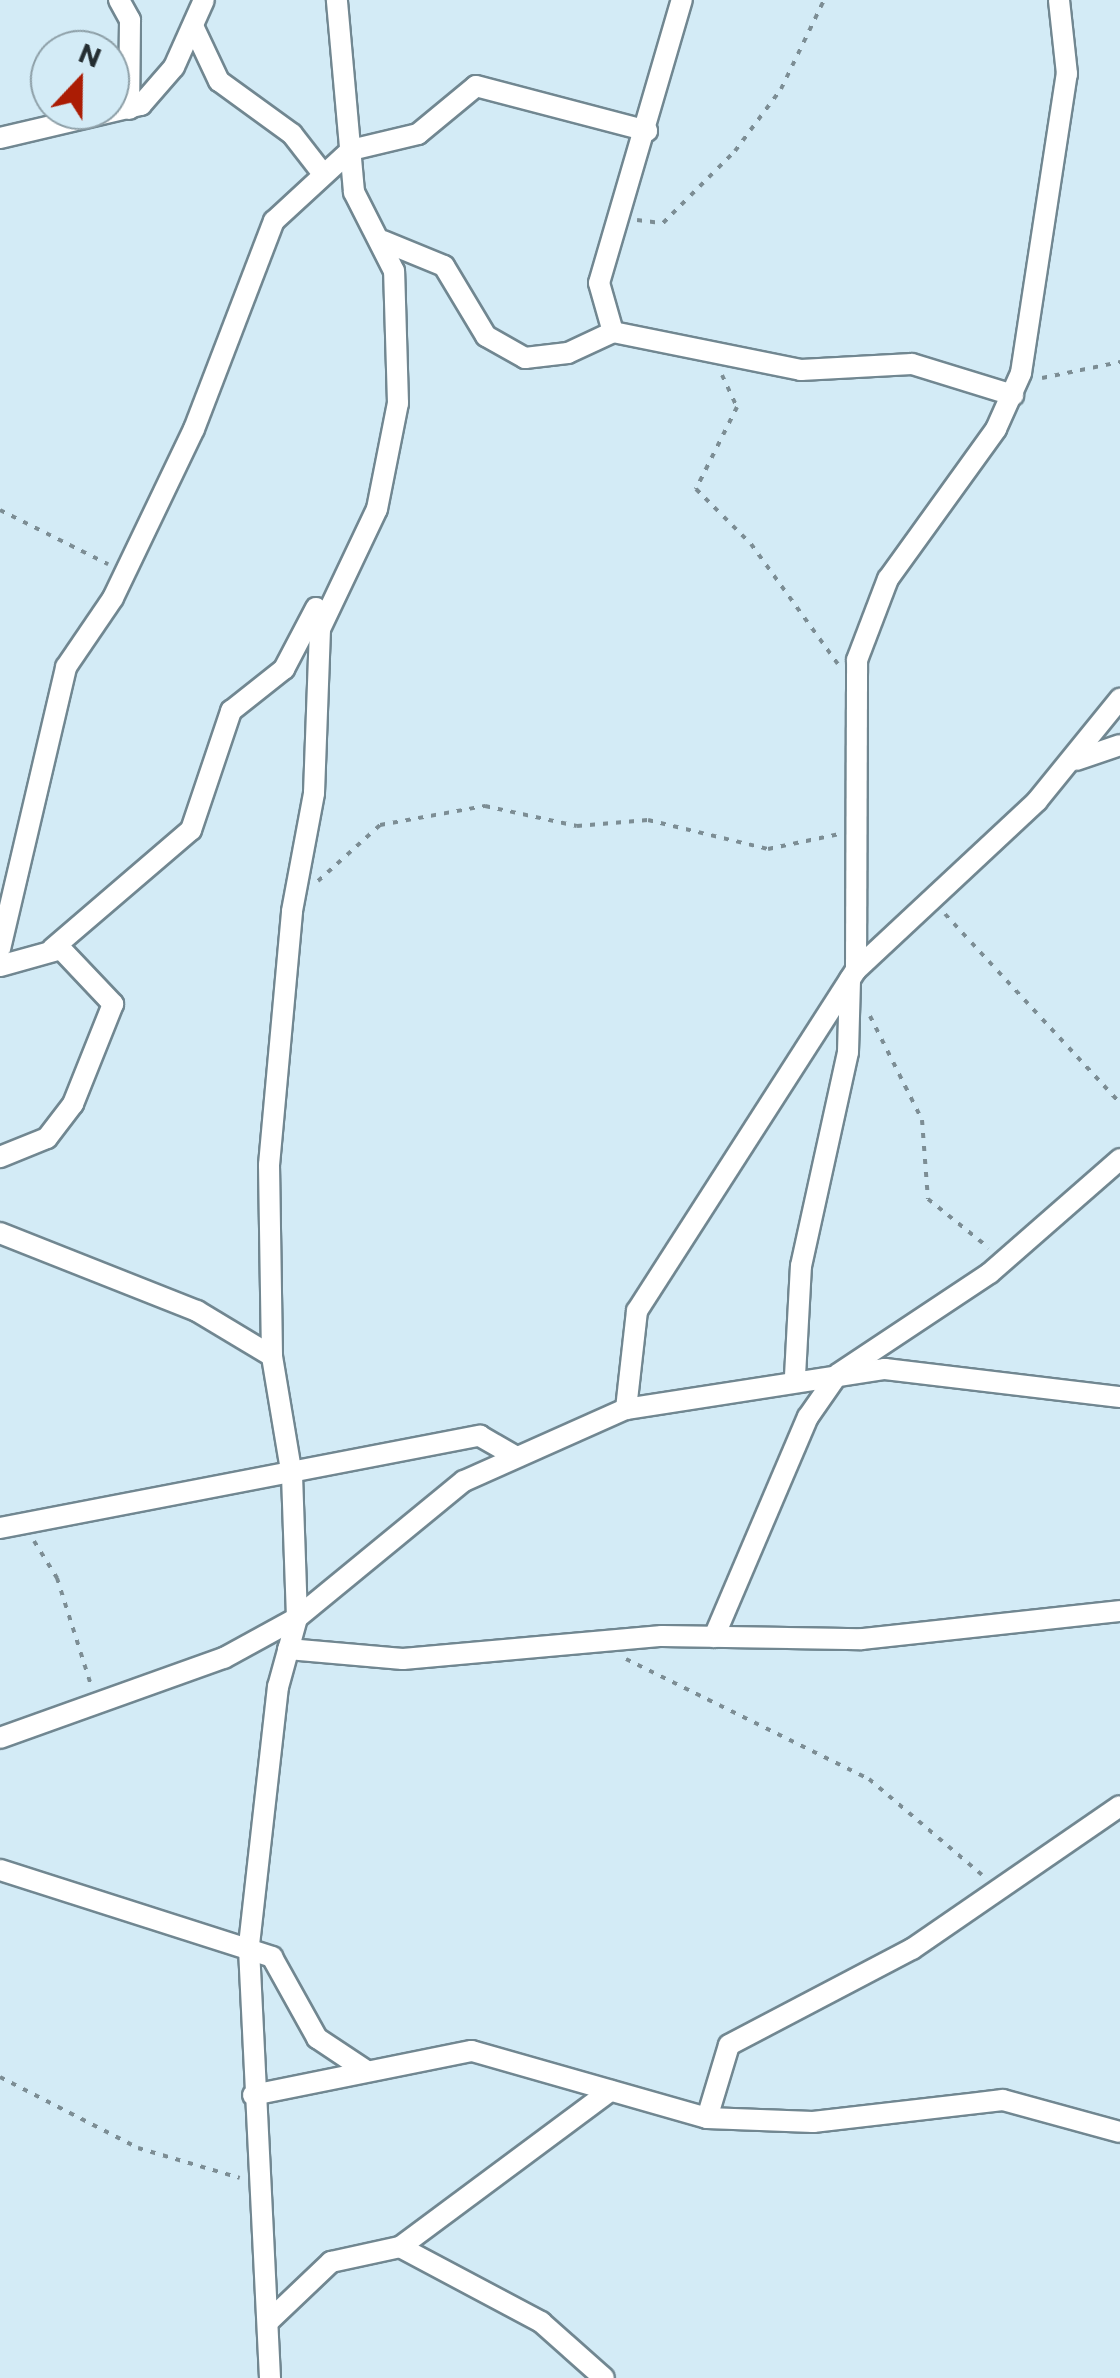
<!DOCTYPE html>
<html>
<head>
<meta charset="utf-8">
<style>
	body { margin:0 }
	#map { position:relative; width:1120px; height:2378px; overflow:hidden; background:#d3ebf6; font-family:Commissioner,sans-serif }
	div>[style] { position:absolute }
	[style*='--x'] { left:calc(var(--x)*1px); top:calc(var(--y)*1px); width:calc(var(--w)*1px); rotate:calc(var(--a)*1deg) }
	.path>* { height:4px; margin-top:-2px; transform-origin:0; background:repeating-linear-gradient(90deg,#7c8d94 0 5px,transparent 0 13px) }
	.roads { filter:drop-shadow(2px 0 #718791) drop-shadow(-2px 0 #718791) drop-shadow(0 2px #718791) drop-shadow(0 -2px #718791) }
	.minor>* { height:20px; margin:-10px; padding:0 10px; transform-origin:10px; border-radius:10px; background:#fff }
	span { translate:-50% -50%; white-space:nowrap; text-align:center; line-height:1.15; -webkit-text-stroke:9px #d3ebf6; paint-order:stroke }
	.north { position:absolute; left:30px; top:30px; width:100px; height:100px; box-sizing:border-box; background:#d3ebf6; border:2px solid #8d9fa7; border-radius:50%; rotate:22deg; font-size:28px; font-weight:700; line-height:40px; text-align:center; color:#242d31 }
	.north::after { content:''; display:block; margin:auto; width:35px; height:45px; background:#ab1c04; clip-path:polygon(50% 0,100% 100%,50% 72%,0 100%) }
</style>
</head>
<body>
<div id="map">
	<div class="path">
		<div style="--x:637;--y:220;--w:26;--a:7"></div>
		<div style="--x:663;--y:223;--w:102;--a:-45"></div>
		<div style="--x:735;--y:151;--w:77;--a:-53.4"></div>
		<div style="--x:781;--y:89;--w:99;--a:-64.2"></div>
		<div style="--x:722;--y:375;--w:35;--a:65"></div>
		<div style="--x:737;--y:407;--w:92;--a:116.6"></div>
		<div style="--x:696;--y:489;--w:78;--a:45"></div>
		<div style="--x:751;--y:544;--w:148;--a:54.1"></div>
		<div style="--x:1042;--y:378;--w:80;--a:-11.6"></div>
		<div style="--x:0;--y:510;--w:121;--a:26.6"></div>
		<div style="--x:318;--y:881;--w:84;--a:-42.1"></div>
		<div style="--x:380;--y:825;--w:107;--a:-10.3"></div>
		<div style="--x:485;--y:806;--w:94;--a:12.3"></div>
		<div style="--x:577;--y:826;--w:71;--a:-4.8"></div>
		<div style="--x:648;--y:820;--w:123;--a:13.6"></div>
		<div style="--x:768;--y:849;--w:73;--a:-11.9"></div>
		<div style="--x:945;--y:914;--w:258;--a:47.2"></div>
		<div style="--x:870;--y:1016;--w:116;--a:63.4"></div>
		<div style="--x:922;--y:1120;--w:79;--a:85.7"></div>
		<div style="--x:928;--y:1199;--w:78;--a:38.8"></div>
		<div style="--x:34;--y:1541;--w:44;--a:58.1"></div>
		<div style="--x:57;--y:1578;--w:112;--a:72.4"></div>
		<div style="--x:626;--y:1659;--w:271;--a:26.3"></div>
		<div style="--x:869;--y:1779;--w:148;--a:40.3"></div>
		<div style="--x:0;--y:2077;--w:155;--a:27.2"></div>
		<div style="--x:138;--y:2148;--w:106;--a:16.4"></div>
	</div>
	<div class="roads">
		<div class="minor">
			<div style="--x:119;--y:0;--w:23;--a:61"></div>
			<div style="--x:130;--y:20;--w:89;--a:90.6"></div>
			<div style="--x:193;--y:26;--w:61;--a:64.7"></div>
			<div style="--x:219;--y:81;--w:90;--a:36"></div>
			<div style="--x:292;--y:134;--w:51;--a:52.2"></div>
			<div style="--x:0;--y:138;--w:145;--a:-13.2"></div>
			<div style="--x:141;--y:105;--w:50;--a:-49"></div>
			<div style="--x:174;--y:67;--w:73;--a:-65.9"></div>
			<div style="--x:383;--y:241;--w:66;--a:22.3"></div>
			<div style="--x:444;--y:266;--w:82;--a:59"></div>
			<div style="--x:486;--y:336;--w:45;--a:29.4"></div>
			<div style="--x:525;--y:358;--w:43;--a:-6.6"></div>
			<div style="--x:568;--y:353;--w:50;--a:-25"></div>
			<div style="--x:613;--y:332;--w:192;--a:11.4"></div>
			<div style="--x:801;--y:370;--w:111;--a:-3.1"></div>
			<div style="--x:912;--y:364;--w:106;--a:17.1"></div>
			<div style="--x:613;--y:332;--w:51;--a:-105.9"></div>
			<div style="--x:599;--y:283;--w:295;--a:-73.7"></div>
			<div style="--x:1076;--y:760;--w:46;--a:-18.8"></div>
			<div style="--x:0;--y:949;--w:290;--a:-76.8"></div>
			<div style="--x:66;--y:667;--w:83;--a:-55.7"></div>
			<div style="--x:113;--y:598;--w:187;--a:-64.4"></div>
			<div style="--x:194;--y:429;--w:223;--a:-69"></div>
			<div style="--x:274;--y:221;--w:105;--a:-42.7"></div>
			<div style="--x:351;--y:150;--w:69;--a:-13.4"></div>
			<div style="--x:418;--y:134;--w:75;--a:-39.6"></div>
			<div style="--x:476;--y:86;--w:177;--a:14.7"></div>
			<div style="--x:52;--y:949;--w:183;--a:-40.6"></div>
			<div style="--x:191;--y:830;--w:126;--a:-71.4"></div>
			<div style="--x:231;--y:711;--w:68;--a:-38.4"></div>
			<div style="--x:284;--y:669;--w:69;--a:-62.3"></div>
			<div style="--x:0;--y:966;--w:63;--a:-15.6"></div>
			<div style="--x:61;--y:949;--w:76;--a:46.6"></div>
			<div style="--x:113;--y:1004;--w:108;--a:111.8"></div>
			<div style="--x:73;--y:1104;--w:43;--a:127.4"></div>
			<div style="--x:47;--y:1138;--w:51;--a:158"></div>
			<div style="--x:856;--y:970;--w:310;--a:-89.8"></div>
			<div style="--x:857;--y:660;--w:87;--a:-69.1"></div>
			<div style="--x:888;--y:579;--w:185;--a:-54.2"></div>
			<div style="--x:996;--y:429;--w:61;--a:-65.9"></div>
			<div style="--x:1021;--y:373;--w:303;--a:-81.3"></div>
			<div style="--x:1067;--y:74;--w:74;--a:-96.2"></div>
			<div style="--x:0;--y:1233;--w:212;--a:21.6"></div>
			<div style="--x:197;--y:1311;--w:87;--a:31"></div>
			<div style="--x:795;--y:1376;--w:110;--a:-86.9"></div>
			<div style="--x:801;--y:1266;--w:219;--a:-77.6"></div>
			<div style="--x:848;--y:1052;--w:73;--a:-88.4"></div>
			<div style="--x:626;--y:1409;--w:99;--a:-83.6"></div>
			<div style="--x:637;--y:1311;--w:405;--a:-57.3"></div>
			<div style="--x:856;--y:970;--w:248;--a:-43"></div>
			<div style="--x:1037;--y:801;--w:132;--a:-50.9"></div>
			<div style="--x:0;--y:1528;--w:489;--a:-10.9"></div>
			<div style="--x:480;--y:1436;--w:38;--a:30"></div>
			<div style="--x:714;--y:1637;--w:239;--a:-66.9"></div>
			<div style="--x:808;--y:1417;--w:52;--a:-55.1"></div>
			<div style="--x:838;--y:1374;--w:182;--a:-33.6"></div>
			<div style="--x:990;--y:1273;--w:173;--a:-41.2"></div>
			<div style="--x:288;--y:1649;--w:115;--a:5"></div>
			<div style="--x:403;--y:1659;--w:260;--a:-5.1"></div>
			<div style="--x:662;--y:1636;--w:200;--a:0.9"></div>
			<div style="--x:862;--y:1639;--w:260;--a:-6.2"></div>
			<div style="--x:0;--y:1738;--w:238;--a:-19.7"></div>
			<div style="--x:224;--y:1658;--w:83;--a:-28.7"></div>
			<div style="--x:297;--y:1618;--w:216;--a:-39.4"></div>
			<div style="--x:464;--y:1481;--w:177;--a:-24"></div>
			<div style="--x:626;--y:1409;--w:262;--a:-8.8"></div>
			<div style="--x:885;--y:1369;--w:237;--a:6.8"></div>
			<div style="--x:0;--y:1870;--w:286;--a:17.7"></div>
			<div style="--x:272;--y:1957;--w:93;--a:60.9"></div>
			<div style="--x:317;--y:2038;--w:58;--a:33.7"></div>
			<div style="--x:253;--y:2095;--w:223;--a:-11.4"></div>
			<div style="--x:472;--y:2051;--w:244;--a:15.9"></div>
			<div style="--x:707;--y:2118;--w:106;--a:2.2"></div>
			<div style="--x:813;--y:2122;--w:191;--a:-6.6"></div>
			<div style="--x:1003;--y:2100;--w:121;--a:15.3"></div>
			<div style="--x:707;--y:2118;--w:76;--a:-73.2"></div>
			<div style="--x:729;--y:2045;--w:207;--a:-27.7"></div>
			<div style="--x:912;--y:1949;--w:252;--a:-34.5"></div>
			<div style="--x:400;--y:2247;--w:262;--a:-36.6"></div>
			<div style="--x:269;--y:2321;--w:86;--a:-43.6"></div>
			<div style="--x:331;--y:2262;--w:71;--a:-12.3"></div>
			<div style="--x:400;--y:2247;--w:160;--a:28"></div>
			<div style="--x:541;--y:2322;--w:84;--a:41.6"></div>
			<div style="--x:270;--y:2378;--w:434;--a:-92.8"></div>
			<div style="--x:249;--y:1945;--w:260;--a:-83.6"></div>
			<div style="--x:278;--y:1687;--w:72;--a:-74.6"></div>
			<div style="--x:297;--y:1618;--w:142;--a:-92"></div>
			<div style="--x:292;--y:1476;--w:122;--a:-99.5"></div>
			<div style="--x:272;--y:1356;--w:191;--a:-90.9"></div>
			<div style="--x:269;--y:1165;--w:255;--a:-84.8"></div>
			<div style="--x:292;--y:911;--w:120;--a:-79.4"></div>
			<div style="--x:314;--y:793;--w:164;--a:-87.9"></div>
			<div style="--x:320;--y:629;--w:133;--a:-64.6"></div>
			<div style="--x:377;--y:509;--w:108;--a:-78.8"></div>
			<div style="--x:398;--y:403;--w:132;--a:-91.7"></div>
			<div style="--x:394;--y:271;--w:89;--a:-116.9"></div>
			<div style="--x:354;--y:192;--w:193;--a:-95.1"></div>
		</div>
	</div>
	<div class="north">N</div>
</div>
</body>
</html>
